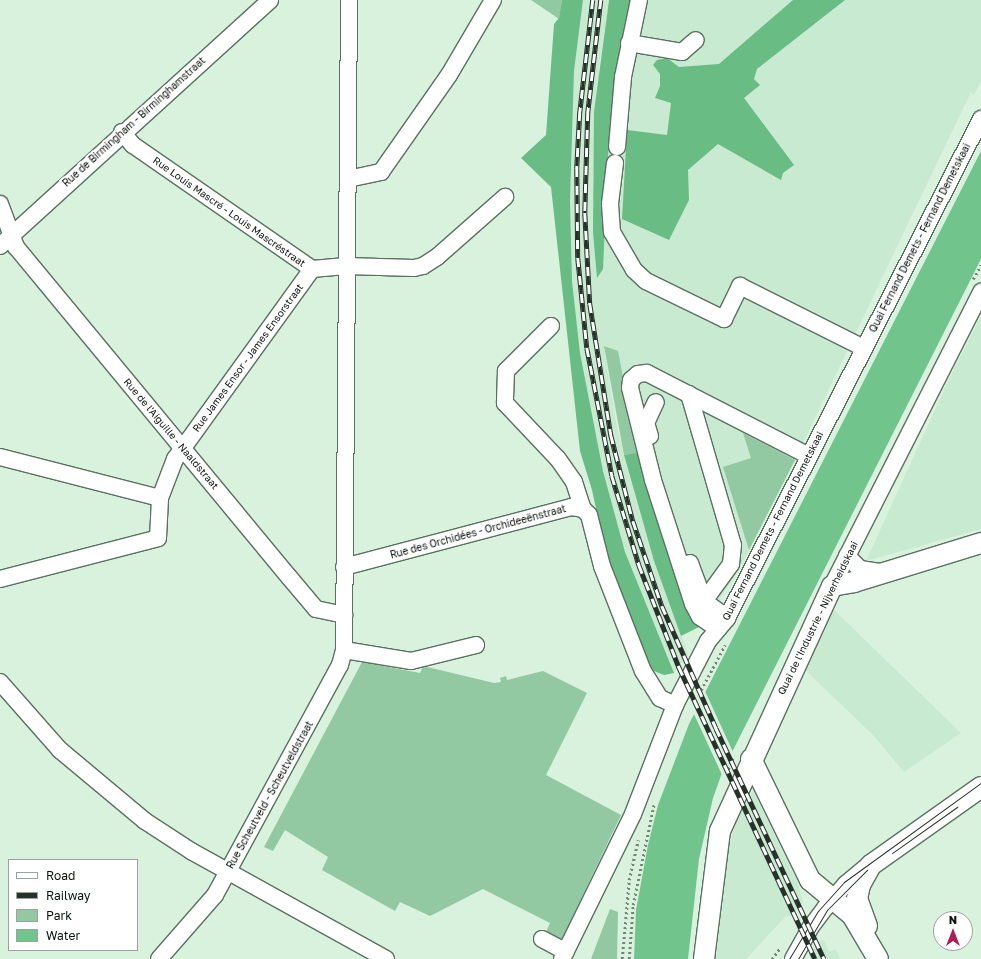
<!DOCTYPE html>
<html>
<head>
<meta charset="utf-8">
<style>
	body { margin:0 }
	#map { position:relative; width:981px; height:959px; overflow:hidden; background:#d8f2de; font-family:"Golos Text",sans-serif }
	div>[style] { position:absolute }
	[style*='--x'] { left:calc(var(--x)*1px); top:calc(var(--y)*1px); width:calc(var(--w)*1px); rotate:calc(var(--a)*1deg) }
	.built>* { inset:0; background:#c8ead1 }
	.green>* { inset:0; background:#92c9a2 }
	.forest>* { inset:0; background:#69bc84 }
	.water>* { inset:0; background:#71c48c }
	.pier>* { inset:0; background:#d8f2de }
	.path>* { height:2.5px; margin-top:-1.25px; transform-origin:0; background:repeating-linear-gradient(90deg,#738577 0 2px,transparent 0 5px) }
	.roads { filter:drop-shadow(1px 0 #5a7160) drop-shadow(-1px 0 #5a7160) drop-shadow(0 1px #5a7160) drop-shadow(0 -1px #5a7160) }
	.minor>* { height:16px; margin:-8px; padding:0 8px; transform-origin:8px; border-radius:8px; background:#fff }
	.major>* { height:20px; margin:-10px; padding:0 10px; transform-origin:10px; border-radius:10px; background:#fff }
	.tram>* { height:1px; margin:-0.5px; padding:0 0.5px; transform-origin:0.5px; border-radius:0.5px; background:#263229 }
	.rail>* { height:4.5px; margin-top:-2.25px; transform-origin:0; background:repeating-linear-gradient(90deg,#fff 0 9px,#263229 0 18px); box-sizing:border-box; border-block:1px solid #263229 }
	span { translate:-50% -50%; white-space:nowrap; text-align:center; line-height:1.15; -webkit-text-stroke:4px #fff; paint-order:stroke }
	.street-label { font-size:10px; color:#0b150e }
	.legend { position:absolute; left:8px; top:859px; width:130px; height:92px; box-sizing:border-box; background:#fff; border:1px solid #9da19f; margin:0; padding:5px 7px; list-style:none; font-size:12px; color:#0b150e }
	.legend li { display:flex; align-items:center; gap:8px; height:20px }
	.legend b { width:20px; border:1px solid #9da19f }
	.north { position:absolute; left:933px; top:911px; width:40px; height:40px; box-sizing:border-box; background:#fff; border:1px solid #9da19f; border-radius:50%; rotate:0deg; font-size:11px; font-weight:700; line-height:16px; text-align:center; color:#0b150e }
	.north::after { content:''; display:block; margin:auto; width:14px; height:18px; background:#ad1e58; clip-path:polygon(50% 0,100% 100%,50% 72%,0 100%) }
</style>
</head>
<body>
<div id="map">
	<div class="built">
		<div style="clip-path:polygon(583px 0,609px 0,600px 60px,593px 177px,597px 278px,608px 155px,632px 0,981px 0,981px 81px,974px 95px,971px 92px,795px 460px,737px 573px,703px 625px,604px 347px,616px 422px,627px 469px,654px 561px,688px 654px,674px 673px,625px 552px,603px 471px,580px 353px,572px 281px,570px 201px,574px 71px)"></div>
		<div style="clip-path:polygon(981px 316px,981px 529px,866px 561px,949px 379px)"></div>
		<div style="clip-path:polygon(832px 608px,961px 733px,904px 772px,873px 735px,802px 667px)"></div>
		<div style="clip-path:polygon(753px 790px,798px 884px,803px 902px,789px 917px,787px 915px,746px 959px,716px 959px,728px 847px,739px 814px)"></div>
		<div style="clip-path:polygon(821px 940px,824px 940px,829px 952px,836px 949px,840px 959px,811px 959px,809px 954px)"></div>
	</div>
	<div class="green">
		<div style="clip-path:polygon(531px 0,562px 0,559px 19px)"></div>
		<div style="clip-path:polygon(604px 346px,618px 351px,632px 423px,641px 452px,624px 455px)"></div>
		<div style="clip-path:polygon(743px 433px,795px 460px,749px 550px,723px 467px,751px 458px)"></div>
		<div style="clip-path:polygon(362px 662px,420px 673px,423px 666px,494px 683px,501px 682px,500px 678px,506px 676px,507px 680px,543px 671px,587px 693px,546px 775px,621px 815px,561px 941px,546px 932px,550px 923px,483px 889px,430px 916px,400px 902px,395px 911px,322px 870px,328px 857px,285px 830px,273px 851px,264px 847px)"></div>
		<div style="clip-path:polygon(610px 909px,618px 912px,617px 959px,591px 959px)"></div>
	</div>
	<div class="forest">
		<div style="clip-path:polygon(562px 0,583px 0,574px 71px,570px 201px,572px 281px,580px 353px,603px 471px,625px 552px,674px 673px,664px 675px,649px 669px,610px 573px,592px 490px,580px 451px,551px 187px,521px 158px,546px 135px,554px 24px,559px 18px)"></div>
		<div style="clip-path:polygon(609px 0,632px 0,608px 155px,603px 269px,597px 278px,593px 232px,594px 112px)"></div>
		<div style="clip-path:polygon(793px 0,845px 0,757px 69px,754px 79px,760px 85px,744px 98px,794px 165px,783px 173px,781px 180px,718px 144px,688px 170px,689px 200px,669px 240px,622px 219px,627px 130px,667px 135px,671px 103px,655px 98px,660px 86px,660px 74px,653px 65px,657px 60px,667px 58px,679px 67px,719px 64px)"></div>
		<div style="clip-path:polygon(641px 452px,703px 625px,681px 636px,654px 561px,624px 455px)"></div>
	</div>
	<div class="water">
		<div style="clip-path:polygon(981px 151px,981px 259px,723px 770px,713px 798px,699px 859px,688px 959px,634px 959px,636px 910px,648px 845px,658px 805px,689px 724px)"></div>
	</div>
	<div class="pier">
		<div style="clip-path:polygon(704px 689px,733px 752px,723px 777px,693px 712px)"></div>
	</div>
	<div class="path">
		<div style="--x:973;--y:279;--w:16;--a:-60"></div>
		<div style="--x:701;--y:690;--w:51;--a:-61.9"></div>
		<div style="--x:728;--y:769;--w:15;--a:-67"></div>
		<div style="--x:622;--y:959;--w:79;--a:-84.9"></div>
		<div style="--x:629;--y:880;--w:41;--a:-77.3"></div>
		<div style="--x:629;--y:959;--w:54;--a:-85.8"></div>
		<div style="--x:633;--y:905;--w:103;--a:-78.3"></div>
		<div style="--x:772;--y:959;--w:14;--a:-54"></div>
	</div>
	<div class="roads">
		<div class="minor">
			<div style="--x:629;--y:43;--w:54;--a:9.6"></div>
			<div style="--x:682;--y:52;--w:18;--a:-41"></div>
			<div style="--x:122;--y:132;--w:17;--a:50"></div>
			<div style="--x:133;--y:145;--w:218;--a:34.7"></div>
			<div style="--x:312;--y:269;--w:34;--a:-5"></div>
			<div style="--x:346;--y:266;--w:68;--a:1.7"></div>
			<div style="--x:414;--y:268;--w:9;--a:-13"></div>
			<div style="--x:423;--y:266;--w:17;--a:-33"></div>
			<div style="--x:437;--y:257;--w:91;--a:-41.4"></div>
			<div style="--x:617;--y:147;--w:70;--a:-85.1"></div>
			<div style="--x:623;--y:77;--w:79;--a:-78.3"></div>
			<div style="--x:615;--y:163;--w:41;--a:97"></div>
			<div style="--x:610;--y:204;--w:28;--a:86"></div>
			<div style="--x:612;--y:232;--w:44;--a:59.9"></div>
			<div style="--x:634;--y:270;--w:16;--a:43"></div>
			<div style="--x:646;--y:281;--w:87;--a:26"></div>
			<div style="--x:724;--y:319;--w:37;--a:-64"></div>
			<div style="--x:740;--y:286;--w:139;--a:26.6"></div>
			<div style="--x:348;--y:179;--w:34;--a:-12"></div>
			<div style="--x:381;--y:172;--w:118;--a:-55"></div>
			<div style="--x:449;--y:75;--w:87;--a:-59.6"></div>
			<div style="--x:0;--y:204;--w:46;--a:69.6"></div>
			<div style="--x:16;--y:247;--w:428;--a:50.4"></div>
			<div style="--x:289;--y:577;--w:42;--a:49.8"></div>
			<div style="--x:316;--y:609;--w:29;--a:12"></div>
			<div style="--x:0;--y:246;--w:365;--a:-42.3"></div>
			<div style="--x:551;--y:326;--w:64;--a:135"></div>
			<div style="--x:506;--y:371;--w:32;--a:92"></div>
			<div style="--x:505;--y:403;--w:77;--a:46.6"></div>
			<div style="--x:558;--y:459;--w:28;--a:55"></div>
			<div style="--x:574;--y:482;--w:28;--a:72"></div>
			<div style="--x:689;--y:394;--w:157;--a:73.8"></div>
			<div style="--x:733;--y:545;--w:19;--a:96"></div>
			<div style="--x:731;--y:564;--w:46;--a:126.1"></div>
			<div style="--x:650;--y:436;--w:14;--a:-107"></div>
			<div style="--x:646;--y:423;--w:23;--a:-65"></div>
			<div style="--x:0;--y:457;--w:165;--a:14.4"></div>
			<div style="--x:847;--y:556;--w:18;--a:45"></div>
			<div style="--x:860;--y:569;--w:22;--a:8"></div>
			<div style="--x:690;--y:563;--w:40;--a:69.8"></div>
			<div style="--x:704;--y:601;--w:29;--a:36"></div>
			<div style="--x:344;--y:567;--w:235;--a:-14.8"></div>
			<div style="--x:571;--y:507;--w:12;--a:9"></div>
			<div style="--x:583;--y:509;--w:8;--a:45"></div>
			<div style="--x:589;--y:515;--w:53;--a:75.7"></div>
			<div style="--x:602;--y:566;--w:113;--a:68.7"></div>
			<div style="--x:643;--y:671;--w:32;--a:58"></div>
			<div style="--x:660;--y:698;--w:17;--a:25"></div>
			<div style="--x:0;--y:579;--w:163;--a:-14.5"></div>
			<div style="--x:158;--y:538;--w:40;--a:-87.1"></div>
			<div style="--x:160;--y:498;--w:42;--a:-69"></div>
			<div style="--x:175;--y:459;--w:234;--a:-54.2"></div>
			<div style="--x:832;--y:586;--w:330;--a:-63.1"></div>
			<div style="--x:718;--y:629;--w:22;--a:-146"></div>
			<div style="--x:700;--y:617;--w:15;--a:-118"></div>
			<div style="--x:693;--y:604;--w:130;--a:-107.9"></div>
			<div style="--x:653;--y:480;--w:95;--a:-104"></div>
			<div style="--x:630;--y:388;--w:8;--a:-83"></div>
			<div style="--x:631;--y:380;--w:9;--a:-41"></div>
			<div style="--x:638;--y:374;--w:9;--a:-6"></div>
			<div style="--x:647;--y:373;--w:182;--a:27.1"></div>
			<div style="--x:344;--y:650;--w:68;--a:9.3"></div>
			<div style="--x:411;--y:661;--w:67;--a:-13.8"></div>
			<div style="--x:0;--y:682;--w:91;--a:48.6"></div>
			<div style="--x:60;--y:750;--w:111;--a:39.9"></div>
			<div style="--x:145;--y:821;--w:55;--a:33.1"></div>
			<div style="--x:191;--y:851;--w:223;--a:29"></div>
			<div style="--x:542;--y:939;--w:27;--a:28"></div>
			<div style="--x:159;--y:959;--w:85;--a:-48.8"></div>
			<div style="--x:215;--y:895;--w:262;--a:-61.5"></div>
			<div style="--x:340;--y:665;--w:16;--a:-75"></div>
			<div style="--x:344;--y:650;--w:650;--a:-89.56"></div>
			<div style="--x:562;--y:959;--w:161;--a:-63.9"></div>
			<div style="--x:633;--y:814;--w:117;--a:-68.9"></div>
			<div style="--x:675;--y:705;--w:72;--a:-62.7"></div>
			<div style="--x:708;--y:641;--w:30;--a:-50"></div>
			<div style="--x:727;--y:618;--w:560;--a:-63.02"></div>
			<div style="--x:793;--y:959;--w:35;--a:-61"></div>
			<div style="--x:810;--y:928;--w:25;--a:-53"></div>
			<div style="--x:825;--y:908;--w:32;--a:-49"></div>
			<div style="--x:846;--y:884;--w:30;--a:-40"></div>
		</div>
		<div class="major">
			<div style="--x:751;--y:759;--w:135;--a:64"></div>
			<div style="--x:810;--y:880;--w:55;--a:39.8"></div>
			<div style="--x:852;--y:915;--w:51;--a:59.4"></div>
			<div style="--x:867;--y:926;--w:29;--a:-110"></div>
			<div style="--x:857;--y:899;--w:14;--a:-78"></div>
			<div style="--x:860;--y:885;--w:23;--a:-61"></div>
			<div style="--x:871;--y:865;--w:135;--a:-35.3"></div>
			<div style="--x:704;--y:959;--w:129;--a:-82.9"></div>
			<div style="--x:720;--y:831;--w:269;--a:-65.4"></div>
			<div style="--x:832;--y:586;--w:22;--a:-10"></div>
			<div style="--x:854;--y:582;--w:133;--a:-17.1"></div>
		</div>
	</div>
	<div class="tram">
		<div style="--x:892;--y:853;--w:80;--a:-35.3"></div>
		<div style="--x:789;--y:959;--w:56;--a:-58.9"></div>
		<div style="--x:818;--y:911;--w:39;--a:-48"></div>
		<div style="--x:844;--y:882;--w:169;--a:-35.9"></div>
		<div style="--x:798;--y:959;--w:57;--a:-59.4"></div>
		<div style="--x:827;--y:910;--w:57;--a:-45"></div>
	</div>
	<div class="rail">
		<div style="--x:593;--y:0;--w:113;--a:96.6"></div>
		<div style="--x:580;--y:112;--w:56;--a:93.1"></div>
		<div style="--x:577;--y:168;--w:90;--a:89.4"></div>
		<div style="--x:578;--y:258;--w:90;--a:84.3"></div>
		<div style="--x:587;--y:348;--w:130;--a:78.9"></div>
		<div style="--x:612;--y:476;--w:93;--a:73.1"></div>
		<div style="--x:639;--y:565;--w:110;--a:68.6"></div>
		<div style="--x:679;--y:667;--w:322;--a:65"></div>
		<div style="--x:601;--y:0;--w:113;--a:96.6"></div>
		<div style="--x:588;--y:112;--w:101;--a:91.7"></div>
		<div style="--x:585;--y:213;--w:91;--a:86.9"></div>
		<div style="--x:590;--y:304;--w:133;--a:80.9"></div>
		<div style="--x:611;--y:435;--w:89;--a:75.7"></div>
		<div style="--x:633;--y:521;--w:90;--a:71.2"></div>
		<div style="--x:662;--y:606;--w:133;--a:66.1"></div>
		<div style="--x:716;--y:728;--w:255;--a:64.9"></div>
	</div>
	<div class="street-label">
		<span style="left:134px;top:122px;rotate:-42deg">Rue de Birmingham - Birminghamstraat</span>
		<span style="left:229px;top:212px;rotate:35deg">Rue Louis Mascré - Louis Mascréstraat</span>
		<span style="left:920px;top:238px;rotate:-63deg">Quai Fernand Demets - Fernand Demetskaai</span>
		<span style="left:248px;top:358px;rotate:-54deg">Rue James Ensor - James Ensorstraat</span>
		<span style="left:171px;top:434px;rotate:50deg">Rue de l'Aiguille - Naaldstraat</span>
		<span style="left:773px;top:526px;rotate:-63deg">Quai Fernand Demets - Fernand Demetskaai</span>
		<span style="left:478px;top:532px;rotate:-15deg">Rue des Orchidées - Orchideeënstraat</span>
		<span style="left:818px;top:618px;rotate:-64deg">Quai de l'Industrie - Nijverheidskaai</span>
		<span style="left:270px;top:795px;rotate:-61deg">Rue Scheutveld - Scheutveldstraat</span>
	</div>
	<ul class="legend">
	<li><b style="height:5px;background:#fff"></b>Road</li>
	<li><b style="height:5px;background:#263229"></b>Railway</li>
	<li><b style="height:11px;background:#92c9a2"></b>Park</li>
	<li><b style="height:11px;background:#71c48c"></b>Water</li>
	</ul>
	<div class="north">N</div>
</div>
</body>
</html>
